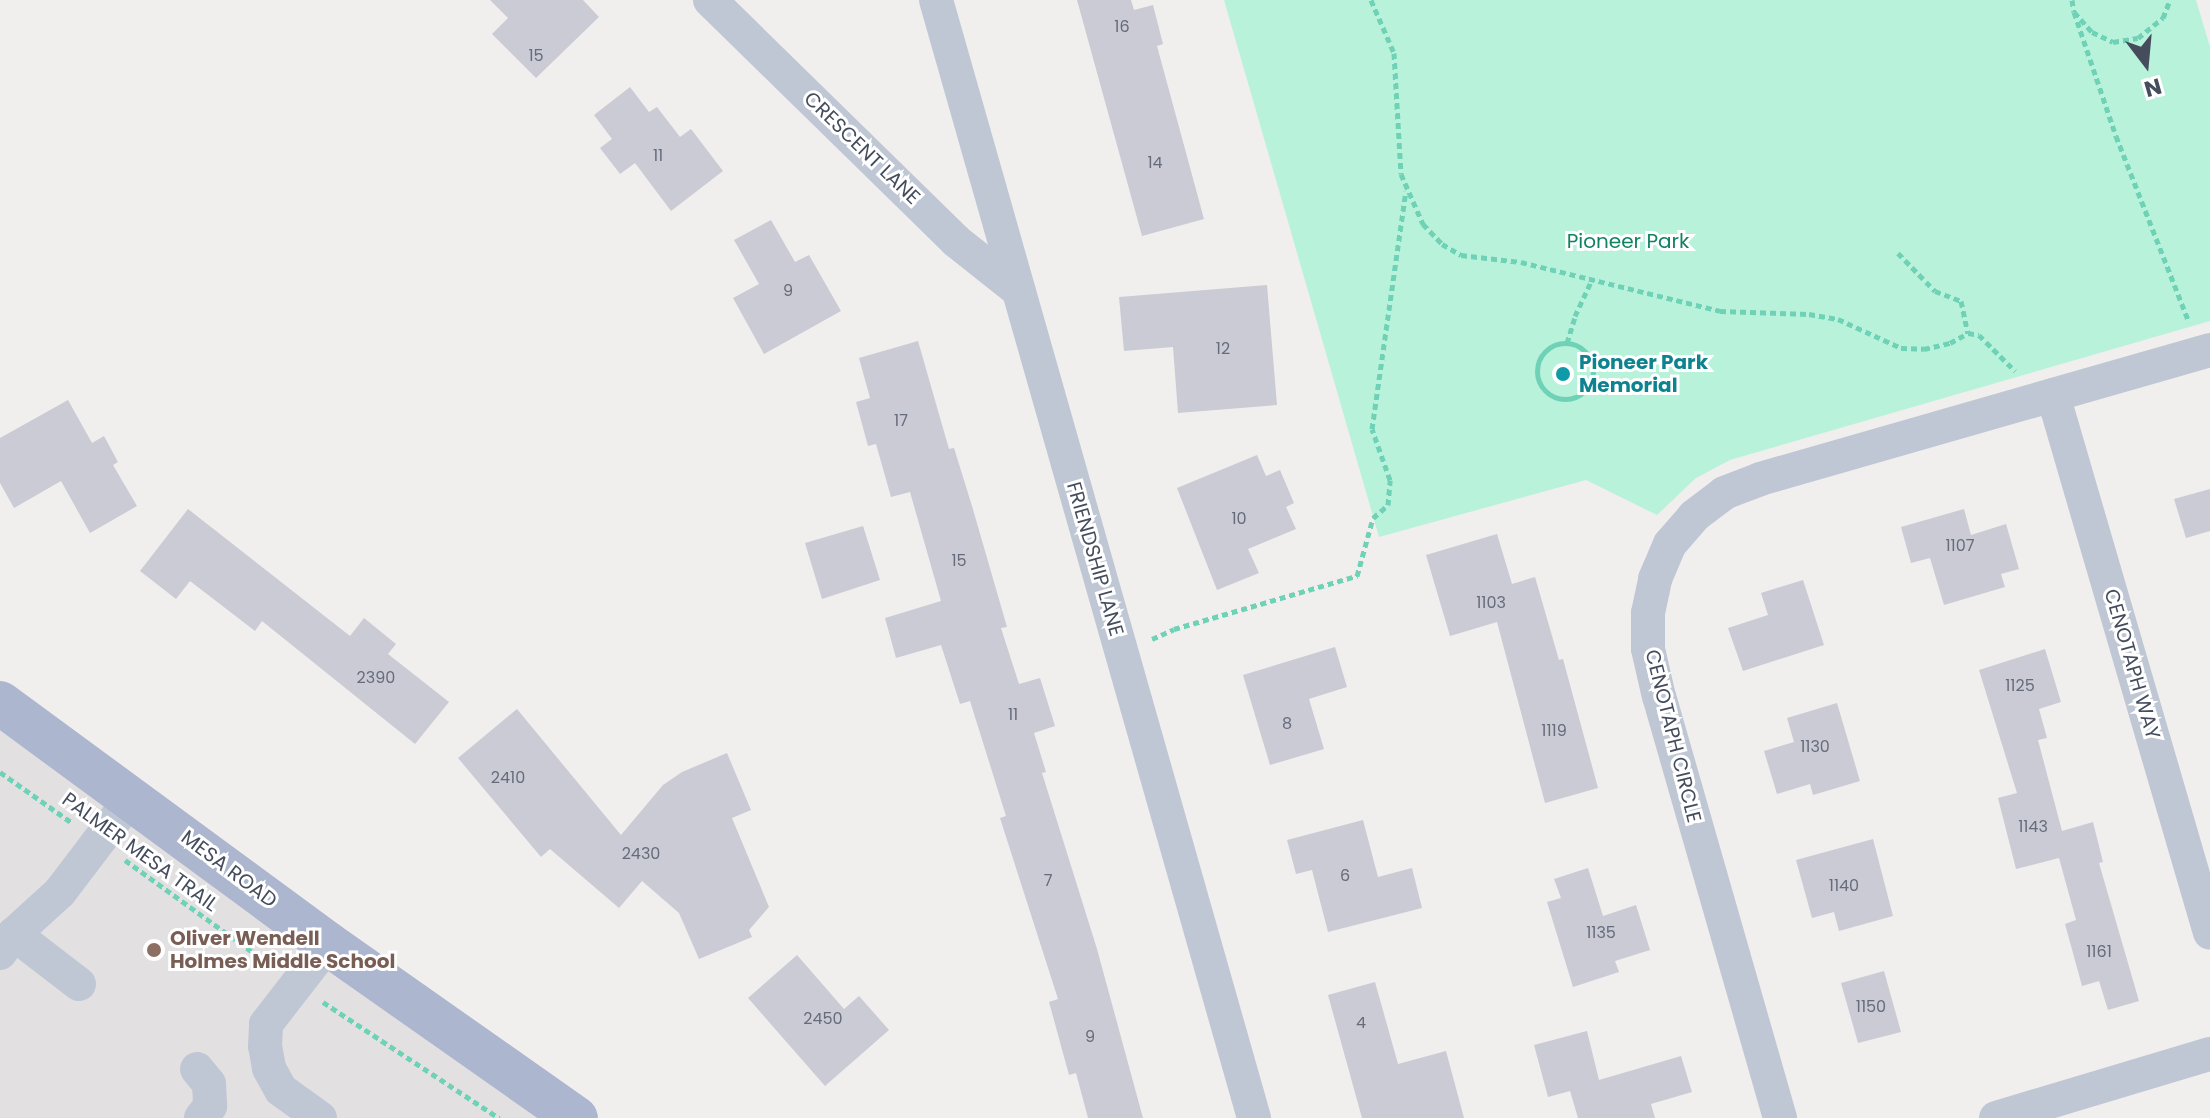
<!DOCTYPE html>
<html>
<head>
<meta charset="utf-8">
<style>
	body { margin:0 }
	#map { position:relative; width:2210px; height:1118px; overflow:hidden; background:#f1eeee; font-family:Poppins,sans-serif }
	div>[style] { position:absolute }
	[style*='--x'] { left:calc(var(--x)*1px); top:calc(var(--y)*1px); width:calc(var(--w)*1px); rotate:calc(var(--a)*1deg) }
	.education>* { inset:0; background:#e2e0e0 }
	.green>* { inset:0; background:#b9f2db }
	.building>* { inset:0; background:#cacbd4 }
	.path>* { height:5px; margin-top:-2.5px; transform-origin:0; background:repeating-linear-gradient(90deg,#6fd2b6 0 6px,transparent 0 10px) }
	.path>.ring { margin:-2.5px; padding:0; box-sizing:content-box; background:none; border:5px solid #6fd2b6; border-radius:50% }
	.minor>* { height:34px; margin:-17px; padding:0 17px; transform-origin:17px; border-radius:17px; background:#c0c7d4 }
	.major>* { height:44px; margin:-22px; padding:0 22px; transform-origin:22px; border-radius:22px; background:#acb6cf }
	.dots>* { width:22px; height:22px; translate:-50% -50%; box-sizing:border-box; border:4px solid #fff; border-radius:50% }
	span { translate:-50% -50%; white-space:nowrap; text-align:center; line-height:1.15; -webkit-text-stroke:6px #fff; paint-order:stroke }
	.number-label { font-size:16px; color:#666c7b }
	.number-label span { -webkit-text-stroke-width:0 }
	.street-label { font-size:20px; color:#454d5d }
	.park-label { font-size:20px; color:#118362 }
	.culture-label { font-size:20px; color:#0d838f; font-weight:700 }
	.left { translate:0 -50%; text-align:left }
	.education-label { font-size:20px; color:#785e54; font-weight:700 }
	.north { position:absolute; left:2106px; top:24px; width:80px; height:80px; -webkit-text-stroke:6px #fff; paint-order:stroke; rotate:164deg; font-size:22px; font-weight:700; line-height:32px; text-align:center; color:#454d5d }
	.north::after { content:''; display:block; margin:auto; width:28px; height:36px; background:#454d5d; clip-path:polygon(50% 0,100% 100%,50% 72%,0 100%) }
</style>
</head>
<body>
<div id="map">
	<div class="education">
		<div style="clip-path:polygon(0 730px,543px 1118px,0 1118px)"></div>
	</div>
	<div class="green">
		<div style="clip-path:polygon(1224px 0,2196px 0,2210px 47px,2210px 321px,1730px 460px,1696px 478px,1657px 515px,1586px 480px,1379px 537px)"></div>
	</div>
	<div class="building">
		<div style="clip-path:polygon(490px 0,583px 0,599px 17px,536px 78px,492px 34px,508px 18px)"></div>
		<div style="clip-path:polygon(1077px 0,1131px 0,1134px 10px,1153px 5px,1163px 44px,1157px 46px,1204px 219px,1142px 236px)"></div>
		<div style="clip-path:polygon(630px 87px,649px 112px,657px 107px,680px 137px,691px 129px,723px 171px,671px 211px,635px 163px,620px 174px,600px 148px,612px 139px,594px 115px)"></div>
		<div style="clip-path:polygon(771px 220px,795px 262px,809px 255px,841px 311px,764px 354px,733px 298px,759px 284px,734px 240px)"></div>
		<div style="clip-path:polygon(1267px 285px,1277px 405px,1178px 413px,1173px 347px,1124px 351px,1119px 297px)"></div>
		<div style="clip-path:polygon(918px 341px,949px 449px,954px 448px,972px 506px,1007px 627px,1001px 628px,1019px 684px,1040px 678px,1055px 726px,1034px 733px,1046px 772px,1042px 773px,1097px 949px,1143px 1118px,1088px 1118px,1076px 1073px,1069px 1075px,1049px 1002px,1058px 999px,1000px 818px,1006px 816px,970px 701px,960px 704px,941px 645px,896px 658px,885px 618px,941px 601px,910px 492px,891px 497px,876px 444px,868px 446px,856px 402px,870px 398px,859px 358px)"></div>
		<div style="clip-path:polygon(68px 400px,92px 443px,104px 436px,118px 462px,113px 465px,137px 506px,90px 533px,61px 481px,14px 508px,0 483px,0 438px)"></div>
		<div style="clip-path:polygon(1257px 455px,1266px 476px,1280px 470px,1294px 503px,1286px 507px,1296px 529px,1248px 549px,1259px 573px,1217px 590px,1177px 488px)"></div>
		<div style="clip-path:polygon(2210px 489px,2210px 531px,2186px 538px,2174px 499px)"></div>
		<div style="clip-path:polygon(188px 509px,350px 636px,364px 618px,396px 644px,388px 654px,449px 702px,415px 744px,262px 621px,255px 631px,190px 581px,176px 599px,140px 571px)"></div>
		<div style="clip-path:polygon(1964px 509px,1971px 535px,2006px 524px,2019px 569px,2001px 574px,2005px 587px,1944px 605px,1930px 558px,1911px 563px,1901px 527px)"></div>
		<div style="clip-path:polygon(863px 526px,880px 580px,822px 599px,805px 543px)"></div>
		<div style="clip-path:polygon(1497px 534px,1512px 584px,1535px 577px,1559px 660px,1563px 659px,1598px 788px,1545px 803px,1497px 622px,1450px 636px,1426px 555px)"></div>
		<div style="clip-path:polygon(1803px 580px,1824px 645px,1743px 671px,1728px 628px,1768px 615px,1761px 593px)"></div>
		<div style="clip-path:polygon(1335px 647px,1347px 687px,1309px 699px,1324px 749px,1270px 765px,1243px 675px)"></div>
		<div style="clip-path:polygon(2045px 649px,2061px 702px,2039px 709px,2047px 738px,2038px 740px,2062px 831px,2093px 822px,2103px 862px,2099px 863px,2139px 1001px,2108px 1010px,2099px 981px,2082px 986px,2065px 924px,2076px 920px,2059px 858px,2016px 869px,1998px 798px,2017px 793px,1979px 670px)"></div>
		<div style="clip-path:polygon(1837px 703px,1860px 781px,1813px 795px,1810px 784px,1777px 794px,1764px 751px,1794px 742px,1787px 718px)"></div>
		<div style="clip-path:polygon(517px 709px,621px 835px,663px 785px,682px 772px,727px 753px,751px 810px,732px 818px,769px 907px,749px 930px,752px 937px,699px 959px,679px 913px,642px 881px,619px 908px,550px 849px,541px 857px,458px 758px)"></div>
		<div style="clip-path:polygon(1363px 820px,1378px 877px,1412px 868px,1422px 908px,1328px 932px,1312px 870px,1296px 874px,1287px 840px)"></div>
		<div style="clip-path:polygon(1873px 839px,1893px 916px,1839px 931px,1834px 912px,1812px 918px,1796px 860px)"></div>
		<div style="clip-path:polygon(1588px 868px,1603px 916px,1636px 905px,1650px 950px,1615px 961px,1619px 972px,1573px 987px,1547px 902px,1561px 898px,1554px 879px)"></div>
		<div style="clip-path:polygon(797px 955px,844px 1009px,859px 996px,889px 1030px,825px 1086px,748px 998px)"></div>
		<div style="clip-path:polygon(1884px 971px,1901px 1032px,1858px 1043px,1841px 983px)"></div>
		<div style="clip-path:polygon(1375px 982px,1398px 1064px,1446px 1051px,1464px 1118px,1362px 1118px,1328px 995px)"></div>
		<div style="clip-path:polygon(1587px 1031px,1599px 1080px,1681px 1056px,1692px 1092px,1651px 1104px,1655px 1118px,1578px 1118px,1570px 1091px,1548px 1097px,1534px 1045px)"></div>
	</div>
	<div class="path">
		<div style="--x:1371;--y:0;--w:58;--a:66.5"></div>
		<div style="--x:1394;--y:53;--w:121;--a:86.7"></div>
		<div style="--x:1401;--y:174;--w:55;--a:66.3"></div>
		<div style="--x:1423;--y:224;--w:28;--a:46"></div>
		<div style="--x:1442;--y:244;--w:22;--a:30"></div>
		<div style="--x:1461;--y:255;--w:60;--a:6.7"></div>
		<div style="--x:1521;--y:262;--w:205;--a:13.8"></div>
		<div style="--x:1720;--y:311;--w:89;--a:1.9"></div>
		<div style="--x:1809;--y:314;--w:29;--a:10"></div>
		<div style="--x:1838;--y:319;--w:69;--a:24.7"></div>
		<div style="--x:1901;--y:348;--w:23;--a:2"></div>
		<div style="--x:1924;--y:349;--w:27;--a:-13"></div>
		<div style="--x:1950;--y:343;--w:21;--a:-29"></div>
		<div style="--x:1968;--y:333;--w:11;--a:10"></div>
		<div style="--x:1979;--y:335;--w:51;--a:45"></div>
		<div style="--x:2072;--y:0;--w:12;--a:81"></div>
		<div style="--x:2074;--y:12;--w:27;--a:48"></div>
		<div style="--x:2092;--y:32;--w:23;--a:25"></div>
		<div style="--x:2113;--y:42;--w:25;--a:-9"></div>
		<div style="--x:2138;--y:38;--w:32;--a:-39"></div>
		<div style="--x:2163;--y:18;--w:19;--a:-69"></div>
		<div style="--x:2074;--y:12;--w:131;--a:71.3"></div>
		<div style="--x:2116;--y:136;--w:200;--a:68.6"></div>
		<div style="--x:1898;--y:253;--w:53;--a:45.8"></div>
		<div style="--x:1935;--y:291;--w:28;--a:21"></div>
		<div style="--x:1961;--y:301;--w:33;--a:78"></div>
		<div style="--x:1567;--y:343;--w:28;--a:-73"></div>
		<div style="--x:1575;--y:316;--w:40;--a:-65"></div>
		<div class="ring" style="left:1537px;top:343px;width:51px;height:51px"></div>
		<div style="--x:1152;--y:639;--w:24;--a:-24"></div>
		<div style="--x:1174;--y:629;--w:191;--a:-16.2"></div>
		<div style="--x:1357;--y:576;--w:60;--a:-74.6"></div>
		<div style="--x:1373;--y:518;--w:20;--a:-41"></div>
		<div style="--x:1388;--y:505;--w:25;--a:-85"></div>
		<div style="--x:1390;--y:480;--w:54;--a:-109.4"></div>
		<div style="--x:1372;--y:429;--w:240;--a:-81.9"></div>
		<div style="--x:0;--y:772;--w:87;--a:35.2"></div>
		<div style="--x:125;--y:860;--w:178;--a:35.8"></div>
		<div style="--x:323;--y:1002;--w:211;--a:33.4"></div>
	</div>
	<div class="minor">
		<div style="--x:710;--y:0;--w:344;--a:44.4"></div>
		<div style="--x:956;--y:241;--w:80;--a:38.4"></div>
		<div style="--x:936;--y:0;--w:1162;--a:74.12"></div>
		<div style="--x:2053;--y:395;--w:560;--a:73.73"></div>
		<div style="--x:14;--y:934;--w:82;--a:37.6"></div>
		<div style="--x:0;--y:953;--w:24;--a:-54"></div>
		<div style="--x:14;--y:934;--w:62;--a:-42.4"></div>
		<div style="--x:60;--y:892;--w:119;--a:-52.8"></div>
		<div style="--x:197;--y:1069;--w:19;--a:51"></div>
		<div style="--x:209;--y:1084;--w:22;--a:87"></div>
		<div style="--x:210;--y:1106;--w:15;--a:127"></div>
		<div style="--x:320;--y:1118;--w:48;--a:-144.3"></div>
		<div style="--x:281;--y:1090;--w:25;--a:-119"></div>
		<div style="--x:269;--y:1068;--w:22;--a:-100"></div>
		<div style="--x:265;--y:1046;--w:22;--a:-87"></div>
		<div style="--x:266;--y:1024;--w:101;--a:-52.2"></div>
		<div style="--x:1780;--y:1118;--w:438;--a:-106"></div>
		<div style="--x:1659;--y:697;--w:49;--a:-102.9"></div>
		<div style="--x:1648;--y:649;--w:36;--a:-90"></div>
		<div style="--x:1648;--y:613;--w:35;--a:-78"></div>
		<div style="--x:1655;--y:579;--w:38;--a:-67"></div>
		<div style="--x:1670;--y:544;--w:37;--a:-49"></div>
		<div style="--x:1694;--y:516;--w:38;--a:-37"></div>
		<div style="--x:1724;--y:493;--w:39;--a:-21"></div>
		<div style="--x:1760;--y:479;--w:468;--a:-16"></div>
		<div style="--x:1996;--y:1118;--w:223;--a:-16.7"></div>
	</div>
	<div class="major">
		<div style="--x:0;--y:703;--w:407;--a:36.3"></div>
		<div style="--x:328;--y:944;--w:303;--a:35.1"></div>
	</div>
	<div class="dots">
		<div style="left:1563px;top:374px;background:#0f9aa8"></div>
		<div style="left:154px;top:950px;background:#8d6e63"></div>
	</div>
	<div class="number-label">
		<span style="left:1122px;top:27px">16</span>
		<span style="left:536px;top:56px">15</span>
		<span style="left:658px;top:156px">11</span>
		<span style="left:1155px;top:163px">14</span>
		<span style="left:788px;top:291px">9</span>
		<span style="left:1223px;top:349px">12</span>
		<span style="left:901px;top:421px">17</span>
		<span style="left:1239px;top:519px">10</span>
		<span style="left:1960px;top:546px">1107</span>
		<span style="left:959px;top:561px">15</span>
		<span style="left:1491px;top:603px">1103</span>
		<span style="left:376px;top:678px">2390</span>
		<span style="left:2020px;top:686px">1125</span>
		<span style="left:1013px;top:715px">11</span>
		<span style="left:1287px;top:724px">8</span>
		<span style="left:1554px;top:731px">1119</span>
		<span style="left:1815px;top:747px">1130</span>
		<span style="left:508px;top:778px">2410</span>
		<span style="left:2033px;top:827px">1143</span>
		<span style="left:641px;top:854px">2430</span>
		<span style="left:1345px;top:876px">6</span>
		<span style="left:1048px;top:881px">7</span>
		<span style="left:1844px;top:886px">1140</span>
		<span style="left:1601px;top:933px">1135</span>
		<span style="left:2099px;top:952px">1161</span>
		<span style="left:1871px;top:1007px">1150</span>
		<span style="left:823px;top:1019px">2450</span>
		<span style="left:1361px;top:1023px">4</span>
		<span style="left:1090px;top:1037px">9</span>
	</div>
	<div class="street-label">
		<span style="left:862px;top:148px;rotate:44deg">CRESCENT LANE</span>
		<span style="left:1095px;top:559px;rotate:74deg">FRIENDSHIP LANE</span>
		<span style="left:2132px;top:664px;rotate:74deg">CENOTAPH WAY</span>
		<span style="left:1673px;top:736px;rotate:76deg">CENOTAPH CIRCLE</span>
		<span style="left:140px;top:852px;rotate:36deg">PALMER MESA TRAIL</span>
		<span style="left:229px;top:869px;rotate:37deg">MESA ROAD</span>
	</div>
	<div class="park-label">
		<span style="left:1628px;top:241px">Pioneer Park</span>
	</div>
	<div class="culture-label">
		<span class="left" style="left:1579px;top:374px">Pioneer Park<br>Memorial</span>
	</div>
	<div class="education-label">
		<span class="left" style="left:170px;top:950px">Oliver Wendell<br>Holmes Middle School</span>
	</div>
	<div class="north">N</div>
</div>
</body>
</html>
